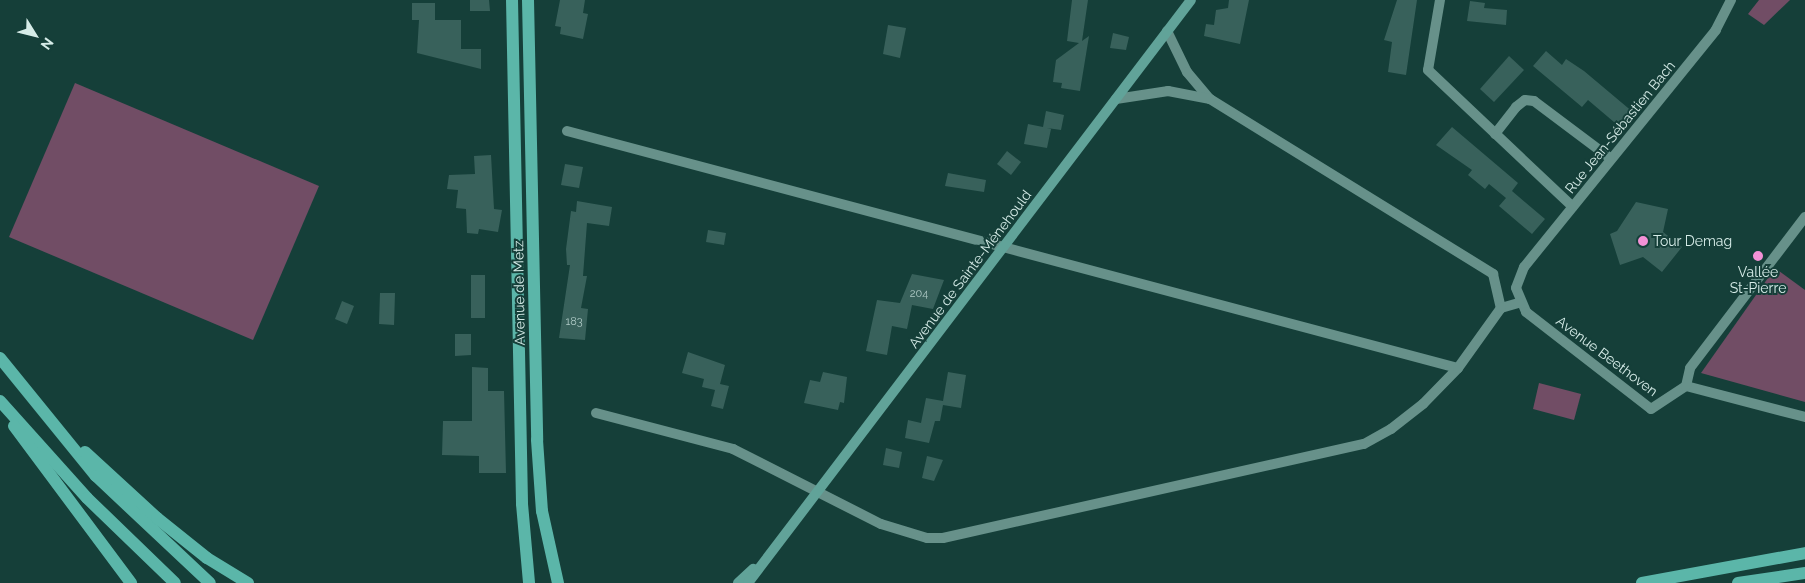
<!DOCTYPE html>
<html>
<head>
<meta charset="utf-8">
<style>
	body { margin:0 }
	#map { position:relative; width:1805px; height:583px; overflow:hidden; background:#153f39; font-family:Raleway,sans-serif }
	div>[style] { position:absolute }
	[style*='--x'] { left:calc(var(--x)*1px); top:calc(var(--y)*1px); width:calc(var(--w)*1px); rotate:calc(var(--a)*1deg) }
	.green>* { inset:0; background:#714d65 }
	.building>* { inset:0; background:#38615b }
	.street>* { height:10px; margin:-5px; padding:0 5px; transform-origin:5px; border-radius:5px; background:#67918a }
	.secondary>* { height:10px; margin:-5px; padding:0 5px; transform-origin:5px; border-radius:5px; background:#61a399 }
	.primary>* { height:12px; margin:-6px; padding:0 6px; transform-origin:6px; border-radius:6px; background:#5bb6a9 }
	.dots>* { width:14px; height:14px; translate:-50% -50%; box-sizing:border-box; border:2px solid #153f39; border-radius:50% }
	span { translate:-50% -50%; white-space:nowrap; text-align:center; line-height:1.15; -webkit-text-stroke:4px #153f39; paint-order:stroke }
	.number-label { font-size:11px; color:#aec9c5 }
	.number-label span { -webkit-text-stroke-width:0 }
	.street-label { font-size:14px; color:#d6ece8 }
	.poi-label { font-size:14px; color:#d6ece8 }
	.left { translate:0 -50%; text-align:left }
	.north { position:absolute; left:10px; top:10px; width:50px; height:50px; -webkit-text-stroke:4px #153f39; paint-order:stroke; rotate:126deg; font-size:14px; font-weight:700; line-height:20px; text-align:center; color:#d6ece8 }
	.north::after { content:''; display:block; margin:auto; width:18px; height:22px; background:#d6ece8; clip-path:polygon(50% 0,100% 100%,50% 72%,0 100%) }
</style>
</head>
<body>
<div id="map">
	<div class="green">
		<div style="clip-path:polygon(1759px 0,1790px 0,1764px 25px,1748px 14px)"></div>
		<div style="clip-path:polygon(75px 83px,319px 186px,253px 340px,9px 237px)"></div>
		<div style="clip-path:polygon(1775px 268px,1805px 290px,1805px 402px,1701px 373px)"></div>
		<div style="clip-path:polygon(1539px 383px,1581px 394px,1574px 420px,1533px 409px)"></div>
	</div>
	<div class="building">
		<div style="clip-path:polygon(470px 0,489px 0,490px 11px,470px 11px)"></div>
		<div style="clip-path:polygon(560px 0,585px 0,583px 13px,588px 14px,583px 39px,560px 34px,561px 27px,555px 26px)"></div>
		<div style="clip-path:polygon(1072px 0,1088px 0,1082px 41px,1089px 36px,1080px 91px,1061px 88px,1062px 83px,1053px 82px,1056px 60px,1079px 43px,1067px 41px)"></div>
		<div style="clip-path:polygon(1229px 0,1249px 0,1240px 44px,1204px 36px,1206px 24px,1214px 25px,1216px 10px,1228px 8px)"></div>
		<div style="clip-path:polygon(1397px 0,1417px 0,1406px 75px,1388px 72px,1392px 42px,1384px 40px)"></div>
		<div style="clip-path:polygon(1470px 1px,1485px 3px,1484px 8px,1507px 10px,1506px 25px,1467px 21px)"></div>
		<div style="clip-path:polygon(412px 3px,435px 3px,435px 20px,461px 20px,461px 49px,481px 49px,481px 69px,417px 53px,419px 20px,412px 20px)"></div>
		<div style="clip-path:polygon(888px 25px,906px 28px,900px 58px,883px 54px)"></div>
		<div style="clip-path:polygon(1113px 33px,1129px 37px,1126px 50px,1110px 48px)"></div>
		<div style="clip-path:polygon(1546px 51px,1562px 65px,1566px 59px,1584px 71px,1634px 113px,1621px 128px,1588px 100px,1582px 107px,1533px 66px)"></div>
		<div style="clip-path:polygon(1509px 56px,1524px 70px,1494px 102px,1480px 89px)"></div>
		<div style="clip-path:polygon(1046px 111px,1064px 115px,1061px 130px,1047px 128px,1051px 129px,1047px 148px,1024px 144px,1028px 124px,1043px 127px)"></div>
		<div style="clip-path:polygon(1452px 127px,1518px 183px,1512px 191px,1545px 219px,1532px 234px,1499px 206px,1506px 198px,1489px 184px,1485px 189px,1468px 175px,1472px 170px,1436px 145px)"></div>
		<div style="clip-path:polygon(1007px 151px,1021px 162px,1011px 175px,997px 164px)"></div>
		<div style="clip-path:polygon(491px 155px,494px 209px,502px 210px,498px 232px,479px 229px,478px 234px,467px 233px,466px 209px,456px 208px,458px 190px,447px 189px,449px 175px,475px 174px,474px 156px)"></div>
		<div style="clip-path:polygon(565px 164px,583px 167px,579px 188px,561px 185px)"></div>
		<div style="clip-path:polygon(948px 173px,986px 180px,984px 192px,945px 186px)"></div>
		<div style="clip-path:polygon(577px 201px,612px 207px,609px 226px,587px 223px,583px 276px,587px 276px,581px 308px,588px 309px,585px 340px,559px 338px,570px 265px,567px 265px,566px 249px,571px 211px,576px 212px)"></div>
		<div style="clip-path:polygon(1636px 202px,1668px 209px,1663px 232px,1682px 247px,1662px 272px,1643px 257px,1620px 265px,1610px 234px,1617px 231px)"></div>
		<div style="clip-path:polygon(708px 230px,726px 233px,724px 245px,706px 242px)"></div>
		<div style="clip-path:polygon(912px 274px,944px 280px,933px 309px,912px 305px,907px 329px,892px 326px,887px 355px,866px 351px,877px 300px,900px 303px)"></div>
		<div style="clip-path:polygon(471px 275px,485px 275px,485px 318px,471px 318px)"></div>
		<div style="clip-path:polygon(380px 293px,395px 293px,394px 325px,379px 324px)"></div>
		<div style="clip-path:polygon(342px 301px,354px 306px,347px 324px,335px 319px)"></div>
		<div style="clip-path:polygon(455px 334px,471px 334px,471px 355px,455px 356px)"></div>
		<div style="clip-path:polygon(688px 352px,725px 365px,720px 384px,729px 386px,723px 409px,711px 406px,715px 390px,702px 387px,704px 379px,682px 373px)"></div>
		<div style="clip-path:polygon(472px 367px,488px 368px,488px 391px,504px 391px,506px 473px,479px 473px,479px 456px,442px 455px,443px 421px,472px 421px)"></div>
		<div style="clip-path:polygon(823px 372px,847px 377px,844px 403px,840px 402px,838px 410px,804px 403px,810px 380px,820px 382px)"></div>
		<div style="clip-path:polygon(948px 372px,966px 375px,961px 408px,943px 405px,940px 421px,935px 421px,929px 443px,905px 438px,908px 420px,921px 423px,926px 398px,943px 401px)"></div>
		<div style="clip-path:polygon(886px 448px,902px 452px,899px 468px,883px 465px)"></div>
		<div style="clip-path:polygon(927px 456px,943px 460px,934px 481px,922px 478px)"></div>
	</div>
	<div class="street">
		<div style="--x:1440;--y:0;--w:71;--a:99.7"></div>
		<div style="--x:1428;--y:70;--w:199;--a:43.4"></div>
		<div style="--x:1731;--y:0;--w:34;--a:117"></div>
		<div style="--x:1716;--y:30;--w:305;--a:129"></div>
		<div style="--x:1524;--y:267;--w:22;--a:111"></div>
		<div style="--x:1516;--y:288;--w:26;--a:67"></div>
		<div style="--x:1526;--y:312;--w:158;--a:37.8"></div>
		<div style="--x:1651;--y:409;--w:42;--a:-33.3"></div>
		<div style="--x:1686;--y:386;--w:123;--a:14.6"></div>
		<div style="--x:1167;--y:31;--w:46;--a:64"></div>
		<div style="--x:1187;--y:72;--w:35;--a:50"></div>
		<div style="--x:1210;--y:99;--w:333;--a:31.7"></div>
		<div style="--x:1493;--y:274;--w:35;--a:77"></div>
		<div style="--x:1501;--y:308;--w:19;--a:-16"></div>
		<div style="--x:1116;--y:99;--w:53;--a:-8.7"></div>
		<div style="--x:1168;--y:91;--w:43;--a:10.8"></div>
		<div style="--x:567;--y:131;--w:922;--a:14.9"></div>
		<div style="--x:1495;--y:134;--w:34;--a:-52"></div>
		<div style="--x:1516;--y:107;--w:11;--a:-38"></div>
		<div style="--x:1525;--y:100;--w:9;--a:6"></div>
		<div style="--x:1534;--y:101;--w:95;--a:36.9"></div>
		<div style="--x:1686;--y:386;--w:18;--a:-77"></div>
		<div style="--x:1690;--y:368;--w:190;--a:-52.7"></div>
		<div style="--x:596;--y:413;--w:142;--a:14.7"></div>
		<div style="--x:733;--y:449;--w:166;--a:26.9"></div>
		<div style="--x:881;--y:524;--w:48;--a:16.9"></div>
		<div style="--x:927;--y:538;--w:16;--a:0"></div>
		<div style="--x:943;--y:538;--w:431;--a:-12.6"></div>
		<div style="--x:1364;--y:444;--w:31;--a:-29"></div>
		<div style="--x:1391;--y:429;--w:41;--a:-38"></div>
		<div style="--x:1423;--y:404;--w:50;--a:-45.8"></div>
		<div style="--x:1458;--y:368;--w:74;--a:-54.4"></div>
	</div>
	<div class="secondary">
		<div style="--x:738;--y:583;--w:21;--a:-43"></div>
		<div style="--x:748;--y:583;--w:732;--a:-52.77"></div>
	</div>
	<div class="primary">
		<div style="--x:512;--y:0;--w:504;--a:88.86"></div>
		<div style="--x:522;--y:504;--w:79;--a:84.9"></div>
		<div style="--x:528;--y:0;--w:440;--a:88.8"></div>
		<div style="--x:537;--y:440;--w:71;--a:86"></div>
		<div style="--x:542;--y:511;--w:74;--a:77.5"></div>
		<div style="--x:0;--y:358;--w:152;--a:50.9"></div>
		<div style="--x:96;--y:476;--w:156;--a:43.2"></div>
		<div style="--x:0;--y:401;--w:130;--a:48.1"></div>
		<div style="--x:87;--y:498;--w:122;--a:44"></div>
		<div style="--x:14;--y:426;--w:196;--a:53.3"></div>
		<div style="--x:85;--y:452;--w:98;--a:42.5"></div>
		<div style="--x:157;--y:518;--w:64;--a:38.7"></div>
		<div style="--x:207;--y:558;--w:48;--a:31.4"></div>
		<div style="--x:1642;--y:583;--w:166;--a:-10.4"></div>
		<div style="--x:1738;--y:583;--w:68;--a:-8.5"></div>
	</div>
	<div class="dots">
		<div style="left:1643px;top:241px;background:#f391d6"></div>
		<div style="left:1758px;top:256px;background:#f391d6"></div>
	</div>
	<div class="number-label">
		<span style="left:919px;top:294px">204</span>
		<span style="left:574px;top:322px">183</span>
	</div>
	<div class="street-label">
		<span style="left:1620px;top:127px;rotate:-51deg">Rue Jean-Sébastien Bach</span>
		<span style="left:970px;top:269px;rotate:-53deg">Avenue de Sainte-Ménehould</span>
		<span style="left:519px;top:293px;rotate:-91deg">Avenue de Metz</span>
		<span style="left:1607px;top:356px;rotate:37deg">Avenue Beethoven</span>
	</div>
	<div class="poi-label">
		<span class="left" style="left:1653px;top:241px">Tour Demag</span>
		<span style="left:1758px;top:280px">Vallée<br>St-Pierre</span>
	</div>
	<div class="north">N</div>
</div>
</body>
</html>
